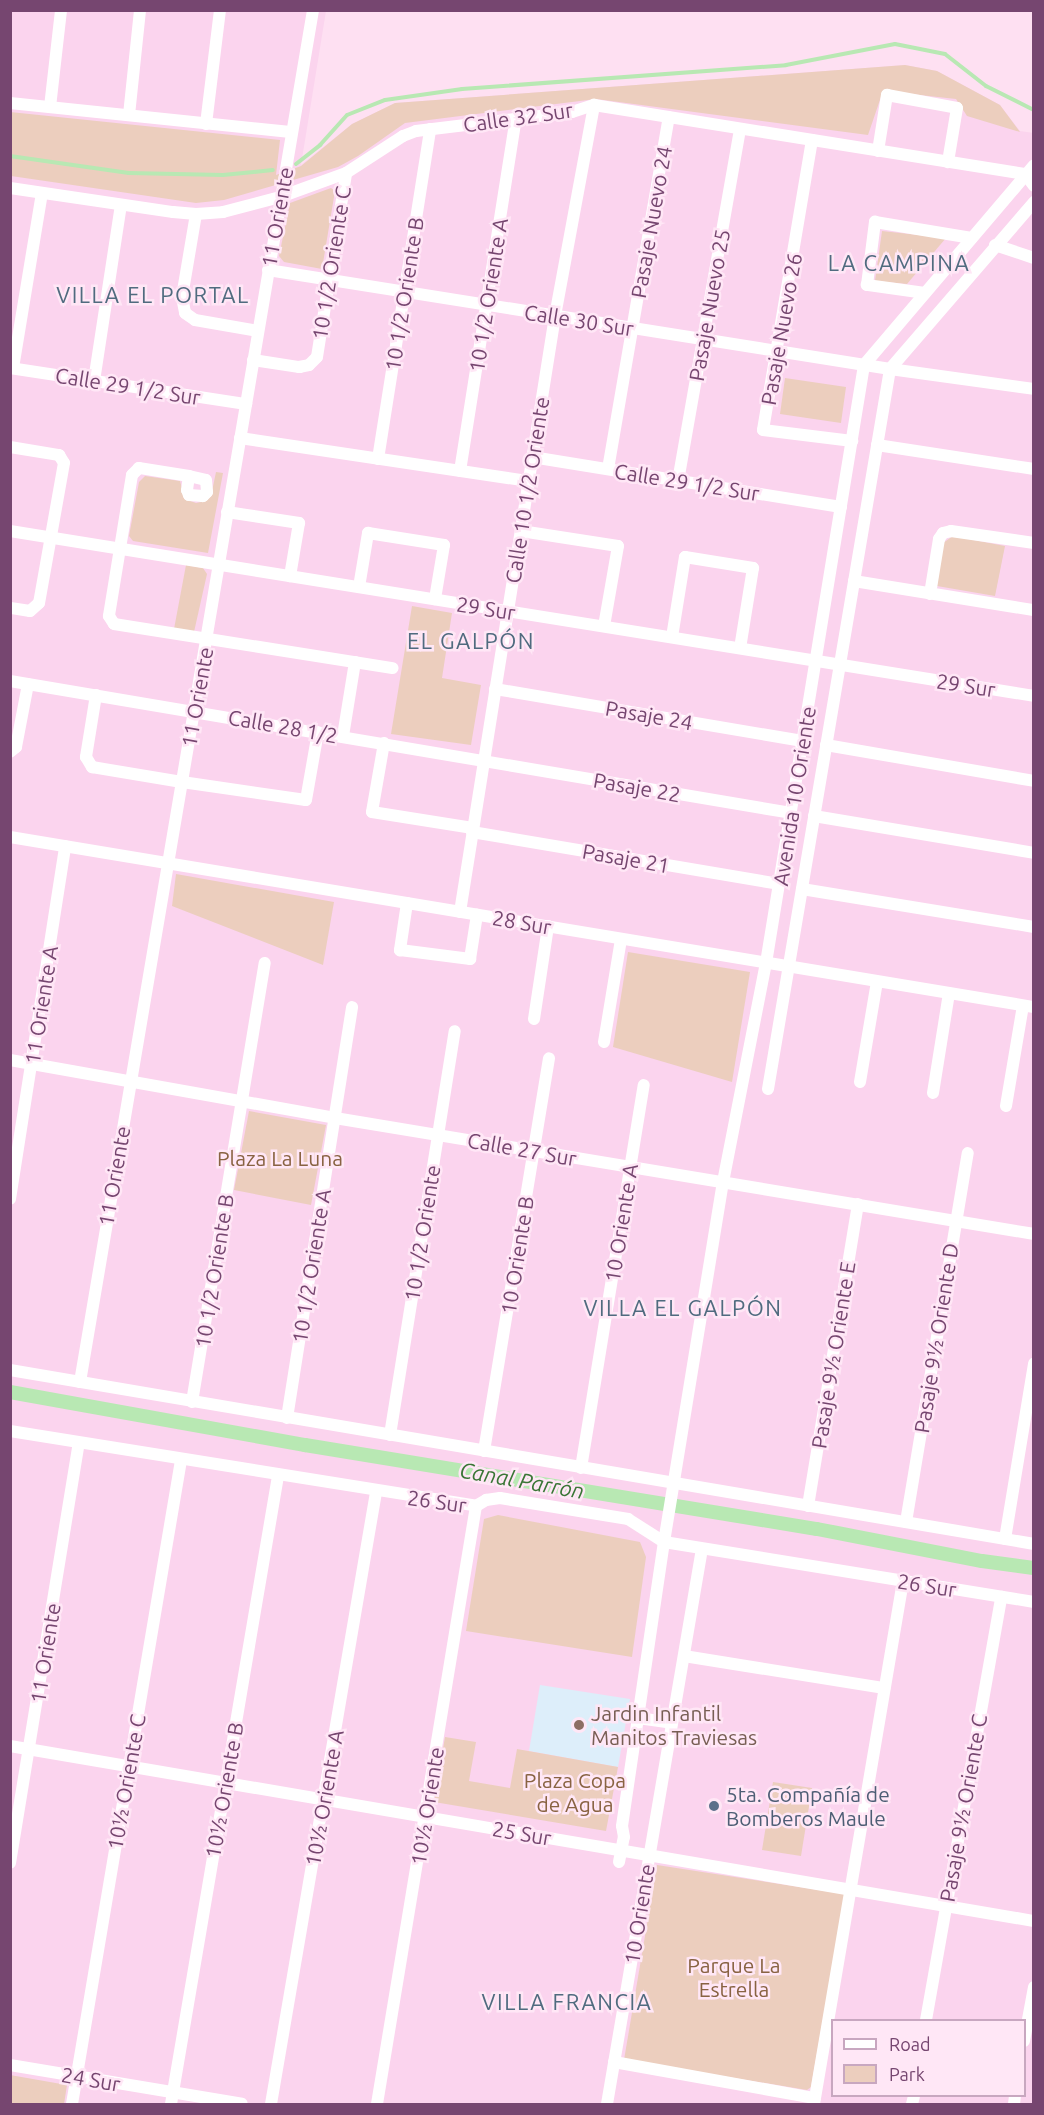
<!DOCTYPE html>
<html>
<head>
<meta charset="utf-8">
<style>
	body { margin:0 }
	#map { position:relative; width:1044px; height:2115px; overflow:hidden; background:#fee0f2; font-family:Ubuntu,sans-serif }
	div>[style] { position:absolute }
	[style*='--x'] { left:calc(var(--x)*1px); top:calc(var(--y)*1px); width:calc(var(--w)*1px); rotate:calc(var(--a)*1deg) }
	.residential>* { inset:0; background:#fbd4ee }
	.education>* { inset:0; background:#ddeefa }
	.green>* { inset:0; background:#eccebe }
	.stream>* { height:4px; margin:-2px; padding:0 2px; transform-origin:2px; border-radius:2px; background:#b8e8b3 }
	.canal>* { height:14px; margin:-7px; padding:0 7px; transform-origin:7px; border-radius:7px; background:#b8e8b3 }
	.street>* { height:12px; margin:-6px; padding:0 6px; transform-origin:6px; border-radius:6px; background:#fff }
	.dots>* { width:16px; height:16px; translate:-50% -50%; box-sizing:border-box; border:3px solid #ffe7f6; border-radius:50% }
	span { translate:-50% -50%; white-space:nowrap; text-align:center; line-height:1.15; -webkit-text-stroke:5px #ffe7f6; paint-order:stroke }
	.street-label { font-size:21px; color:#764670 }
	.park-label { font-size:21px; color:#896342 }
	.education-label { font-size:21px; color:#785e54 }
	.left { translate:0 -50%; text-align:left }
	.service-label { font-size:21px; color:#4e5e75 }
	.neighbourhood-label { font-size:22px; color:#506b7f; letter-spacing:1.5px }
	.water-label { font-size:22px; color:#3a7636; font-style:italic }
	.frame { position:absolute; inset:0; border:12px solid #764670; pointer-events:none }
	.legend { position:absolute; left:831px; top:2019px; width:195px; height:78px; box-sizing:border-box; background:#ffe7f6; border:2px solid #c8a7c0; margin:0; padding:8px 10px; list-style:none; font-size:18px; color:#764670 }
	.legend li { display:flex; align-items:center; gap:12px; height:30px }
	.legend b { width:30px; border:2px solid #c8a7c0 }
</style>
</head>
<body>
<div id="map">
	<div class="residential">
		<div style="clip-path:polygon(evenodd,11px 11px,326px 11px,301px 165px,352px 124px,395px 103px,905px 65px,937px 71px,1000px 105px,1020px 131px,1034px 133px,1033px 2104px,11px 2104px,11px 11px,832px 2020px,1024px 2020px,1024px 2096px,832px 2096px,832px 2020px)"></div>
	</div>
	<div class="education">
		<div style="clip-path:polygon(540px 1685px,630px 1699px,618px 1767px,529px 1751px)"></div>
	</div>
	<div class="green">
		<div style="clip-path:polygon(905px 65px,937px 71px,1000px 105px,1020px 132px,967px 116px,956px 99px,883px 91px,868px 135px,596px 99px,405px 123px,358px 156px,338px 167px,224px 200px,196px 203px,11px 176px,10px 112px,280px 140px,276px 175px,301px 166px,352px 124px,395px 103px)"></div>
		<div style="clip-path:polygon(331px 188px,335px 191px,322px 269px,284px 262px,279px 256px,290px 203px)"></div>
		<div style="clip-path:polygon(882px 231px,946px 238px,907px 284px,875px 281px)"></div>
		<div style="clip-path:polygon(785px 378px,846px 387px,841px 423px,780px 414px)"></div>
		<div style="clip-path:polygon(216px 472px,223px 473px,208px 553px,133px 541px,129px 536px,139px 482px,145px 476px,180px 481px,185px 499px,196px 503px,206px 501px,211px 496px)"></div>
		<div style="clip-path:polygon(953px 536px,1005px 546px,995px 596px,937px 586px,943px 543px)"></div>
		<div style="clip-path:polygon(186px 565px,203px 568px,207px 574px,194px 632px,174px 629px)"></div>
		<div style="clip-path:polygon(412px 606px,452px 613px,442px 678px,481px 685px,471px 745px,391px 734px)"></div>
		<div style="clip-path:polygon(176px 874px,334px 902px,323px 965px,172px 906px)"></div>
		<div style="clip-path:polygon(628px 952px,750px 972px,732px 1082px,613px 1047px)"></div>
		<div style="clip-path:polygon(249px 1111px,326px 1125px,311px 1205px,234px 1190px)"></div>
		<div style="clip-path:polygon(498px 1515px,640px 1542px,646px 1557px,632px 1657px,466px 1631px,484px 1519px)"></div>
		<div style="clip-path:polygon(445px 1737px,476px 1742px,469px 1781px,510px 1788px,517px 1749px,618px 1767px,606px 1831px,434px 1802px)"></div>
		<div style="clip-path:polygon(773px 1782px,812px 1788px,801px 1856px,762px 1850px)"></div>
		<div style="clip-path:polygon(657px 1865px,845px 1894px,811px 2087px,807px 2090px,624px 2060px)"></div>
		<div style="clip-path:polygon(10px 2075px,67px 2085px,64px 2104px,11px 2104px)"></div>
	</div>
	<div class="stream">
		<div style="--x:10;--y:156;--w:120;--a:8.1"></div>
		<div style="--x:129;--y:173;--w:94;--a:1.2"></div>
		<div style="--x:223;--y:175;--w:50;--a:-5.7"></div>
		<div style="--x:296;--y:164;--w:31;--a:-38"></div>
		<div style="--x:320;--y:145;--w:40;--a:-48"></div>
		<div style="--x:347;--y:115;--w:41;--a:-21.5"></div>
		<div style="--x:385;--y:100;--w:78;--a:-8.1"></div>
		<div style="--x:462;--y:89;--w:325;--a:-4.2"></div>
		<div style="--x:786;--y:65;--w:111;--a:-10.9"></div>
		<div style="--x:895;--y:44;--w:51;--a:11.3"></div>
		<div style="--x:945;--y:54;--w:52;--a:38"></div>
		<div style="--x:986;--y:86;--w:54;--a:26.6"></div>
	</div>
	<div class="canal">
		<div style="--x:10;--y:1392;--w:300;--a:10.2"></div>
		<div style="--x:305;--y:1445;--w:519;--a:9.32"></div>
		<div style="--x:817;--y:1529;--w:168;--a:11"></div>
		<div style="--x:982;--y:1561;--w:52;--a:7.7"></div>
	</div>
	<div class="street">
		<div style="--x:10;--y:103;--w:282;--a:5.9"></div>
		<div style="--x:50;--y:107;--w:98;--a:-83.5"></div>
		<div style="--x:129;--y:115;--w:106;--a:-84"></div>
		<div style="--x:206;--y:124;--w:115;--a:-83"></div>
		<div style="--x:812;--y:140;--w:294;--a:99.6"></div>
		<div style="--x:763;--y:430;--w:90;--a:7"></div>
		<div style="--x:878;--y:151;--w:57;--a:-80.9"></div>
		<div style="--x:887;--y:95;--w:71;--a:10.5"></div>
		<div style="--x:957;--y:108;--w:55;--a:99.5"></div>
		<div style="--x:10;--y:188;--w:165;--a:8.4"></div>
		<div style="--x:173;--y:212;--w:23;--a:5"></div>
		<div style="--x:196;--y:214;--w:27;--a:-4"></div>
		<div style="--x:223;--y:212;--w:59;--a:-14.7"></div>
		<div style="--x:280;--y:197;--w:70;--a:-20"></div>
		<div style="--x:346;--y:173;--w:68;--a:-33"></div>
		<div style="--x:403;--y:136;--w:14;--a:-21"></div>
		<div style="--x:416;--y:131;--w:157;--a:-6.9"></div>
		<div style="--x:572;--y:112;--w:23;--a:-18"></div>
		<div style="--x:594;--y:105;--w:436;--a:9.1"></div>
		<div style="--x:1025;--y:174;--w:15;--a:53"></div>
		<div style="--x:196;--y:214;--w:84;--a:99.6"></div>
		<div style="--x:182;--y:297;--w:16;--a:79"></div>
		<div style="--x:185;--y:313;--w:12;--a:35"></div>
		<div style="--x:195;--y:320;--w:64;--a:9.9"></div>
		<div style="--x:995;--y:245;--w:41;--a:18.4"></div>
		<div style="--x:268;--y:270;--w:630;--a:9.04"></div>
		<div style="--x:890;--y:369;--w:145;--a:7.9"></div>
		<div style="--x:925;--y:293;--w:59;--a:-172.1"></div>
		<div style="--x:867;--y:285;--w:64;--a:-82.8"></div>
		<div style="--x:875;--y:222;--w:98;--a:9.4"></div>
		<div style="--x:253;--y:360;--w:47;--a:8.7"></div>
		<div style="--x:299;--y:367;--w:10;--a:-11"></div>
		<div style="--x:309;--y:365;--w:11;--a:-45"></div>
		<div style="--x:317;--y:357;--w:186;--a:-81"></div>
		<div style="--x:10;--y:368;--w:239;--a:8.7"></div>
		<div style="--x:13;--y:368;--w:177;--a:-80.6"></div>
		<div style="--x:94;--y:381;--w:178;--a:-81.3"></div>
		<div style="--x:240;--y:438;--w:292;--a:8.5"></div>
		<div style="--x:877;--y:445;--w:159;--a:8.7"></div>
		<div style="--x:10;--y:447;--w:50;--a:9.3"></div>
		<div style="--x:59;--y:455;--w:9;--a:58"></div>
		<div style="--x:64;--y:463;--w:142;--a:100.1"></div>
		<div style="--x:39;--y:603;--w:12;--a:138"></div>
		<div style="--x:30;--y:611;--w:20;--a:-171"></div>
		<div style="--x:532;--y:457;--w:313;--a:9.2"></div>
		<div style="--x:378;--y:459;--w:334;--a:-81"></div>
		<div style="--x:608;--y:469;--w:357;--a:-80.2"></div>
		<div style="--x:460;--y:471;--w:357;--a:-81"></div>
		<div style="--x:189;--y:476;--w:51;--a:-170.9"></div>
		<div style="--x:139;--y:468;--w:10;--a:135"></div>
		<div style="--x:132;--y:475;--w:143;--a:99.3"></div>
		<div style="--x:109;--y:616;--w:9;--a:58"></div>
		<div style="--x:114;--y:624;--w:282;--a:9"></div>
		<div style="--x:189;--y:476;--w:17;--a:13"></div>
		<div style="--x:206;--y:480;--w:12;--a:85"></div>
		<div style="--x:207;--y:492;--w:6;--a:135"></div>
		<div style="--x:203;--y:496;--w:14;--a:-176"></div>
		<div style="--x:189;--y:495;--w:5;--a:-112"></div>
		<div style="--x:187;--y:490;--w:14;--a:-82"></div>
		<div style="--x:678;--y:481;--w:357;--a:-80"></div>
		<div style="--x:227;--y:512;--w:73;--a:8.7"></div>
		<div style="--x:299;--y:523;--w:54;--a:99.6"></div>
		<div style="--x:10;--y:531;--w:1037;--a:9.15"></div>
		<div style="--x:521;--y:531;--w:98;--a:8.8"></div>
		<div style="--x:618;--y:546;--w:81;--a:99.9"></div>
		<div style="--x:854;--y:581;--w:182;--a:9.2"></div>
		<div style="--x:359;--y:587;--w:55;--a:-80.5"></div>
		<div style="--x:368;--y:533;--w:77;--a:9"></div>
		<div style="--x:444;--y:545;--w:55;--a:99.5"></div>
		<div style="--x:930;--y:594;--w:56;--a:-80.7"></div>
		<div style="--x:939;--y:539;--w:7;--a:-56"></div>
		<div style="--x:943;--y:533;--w:8;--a:-14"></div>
		<div style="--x:951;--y:531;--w:84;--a:8.2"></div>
		<div style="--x:672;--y:637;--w:81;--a:-80.8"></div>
		<div style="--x:685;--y:557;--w:69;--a:9.2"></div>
		<div style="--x:753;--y:568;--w:81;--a:99.2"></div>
		<div style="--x:10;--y:681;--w:792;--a:9.59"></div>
		<div style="--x:495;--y:689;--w:312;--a:9.6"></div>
		<div style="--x:96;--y:695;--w:63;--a:99.2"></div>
		<div style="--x:86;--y:757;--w:12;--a:59"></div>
		<div style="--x:92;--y:767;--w:91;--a:9.5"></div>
		<div style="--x:182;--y:782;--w:125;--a:8.3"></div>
		<div style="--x:306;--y:800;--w:69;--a:-80"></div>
		<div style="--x:343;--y:736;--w:75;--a:-80.8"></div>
		<div style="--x:384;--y:743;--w:70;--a:99.9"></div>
		<div style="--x:372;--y:812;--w:102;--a:9"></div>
		<div style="--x:826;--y:745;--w:211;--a:9.8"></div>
		<div style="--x:10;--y:752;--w:8;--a:-40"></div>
		<div style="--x:16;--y:747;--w:64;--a:-79.2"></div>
		<div style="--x:814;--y:816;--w:223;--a:9.5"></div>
		<div style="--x:472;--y:832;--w:311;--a:9.6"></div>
		<div style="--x:10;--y:837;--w:1038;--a:9.43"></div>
		<div style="--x:802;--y:889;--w:235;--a:9.3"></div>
		<div style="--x:407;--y:903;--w:48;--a:98.5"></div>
		<div style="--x:400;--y:950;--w:71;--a:7.3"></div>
		<div style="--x:470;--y:959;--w:45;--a:-81"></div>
		<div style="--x:460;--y:912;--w:604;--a:-80.94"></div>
		<div style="--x:555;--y:316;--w:215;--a:-79.5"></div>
		<div style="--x:534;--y:1019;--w:94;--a:-81.4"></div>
		<div style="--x:604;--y:1042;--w:104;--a:-80.6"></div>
		<div style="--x:10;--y:1060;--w:330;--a:10.1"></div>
		<div style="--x:335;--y:1118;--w:709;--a:9.42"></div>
		<div style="--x:860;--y:1082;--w:102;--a:-80.4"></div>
		<div style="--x:768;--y:1089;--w:730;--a:-80.38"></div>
		<div style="--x:890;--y:369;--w:221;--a:-49.2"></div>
		<div style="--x:933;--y:1093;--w:101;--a:-80.9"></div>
		<div style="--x:1006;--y:1106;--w:101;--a:-80.4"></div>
		<div style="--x:10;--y:1199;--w:357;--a:-81.1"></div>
		<div style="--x:10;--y:1370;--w:1039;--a:9.64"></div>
		<div style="--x:80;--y:1382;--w:1392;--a:-80.36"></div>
		<div style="--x:192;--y:1402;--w:445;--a:-80.6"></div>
		<div style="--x:287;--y:1418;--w:416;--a:-81"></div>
		<div style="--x:10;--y:1431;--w:472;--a:9.1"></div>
		<div style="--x:476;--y:1506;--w:12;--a:-31"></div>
		<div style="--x:486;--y:1500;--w:14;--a:-8"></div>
		<div style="--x:500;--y:1498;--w:130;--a:9.3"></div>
		<div style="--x:628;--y:1519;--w:43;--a:32.6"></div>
		<div style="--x:664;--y:1542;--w:375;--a:9.2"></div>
		<div style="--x:390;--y:1435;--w:409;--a:-80.9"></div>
		<div style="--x:484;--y:1451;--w:398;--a:-80.6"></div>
		<div style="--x:581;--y:1468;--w:388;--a:-80.7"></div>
		<div style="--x:808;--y:1506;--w:306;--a:-80.6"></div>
		<div style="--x:906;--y:1522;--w:374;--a:-80.5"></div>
		<div style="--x:1005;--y:1539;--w:178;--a:-80.6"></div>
		<div style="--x:684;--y:1656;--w:203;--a:9.1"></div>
		<div style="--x:638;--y:1718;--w:34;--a:8"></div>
		<div style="--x:10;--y:1746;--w:1039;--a:9.7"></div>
		<div style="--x:619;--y:1862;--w:25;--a:-79"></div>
		<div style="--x:624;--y:1837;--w:11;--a:-100"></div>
		<div style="--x:622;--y:1826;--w:287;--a:-81.6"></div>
		<div style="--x:664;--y:1542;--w:365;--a:-80.7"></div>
		<div style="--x:723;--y:1182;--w:223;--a:-78.9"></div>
		<div style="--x:766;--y:963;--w:606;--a:-80.69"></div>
		<div style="--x:864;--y:365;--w:262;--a:-49.6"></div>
		<div style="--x:10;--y:1863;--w:426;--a:-80.7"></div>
		<div style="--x:926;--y:2020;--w:430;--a:-79.9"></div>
		<div style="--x:1024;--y:2041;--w:55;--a:-79.5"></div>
		<div style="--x:614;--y:2062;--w:204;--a:10.2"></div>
		<div style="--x:10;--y:2065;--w:235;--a:9.5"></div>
		<div style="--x:72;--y:2104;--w:653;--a:-80.39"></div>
		<div style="--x:171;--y:2104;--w:637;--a:-80.33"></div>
		<div style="--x:271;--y:2104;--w:621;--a:-80.26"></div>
		<div style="--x:377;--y:2104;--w:606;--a:-80.6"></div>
		<div style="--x:607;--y:2104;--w:563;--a:-80.29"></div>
		<div style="--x:814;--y:2104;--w:531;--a:-80.34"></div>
		<div style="--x:912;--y:2104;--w:8;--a:-76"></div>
		<div style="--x:1014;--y:2104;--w:8;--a:-83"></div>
	</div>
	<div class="dots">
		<div style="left:579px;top:1725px;background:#8d6e63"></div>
		<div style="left:714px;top:1806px;background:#5c6f8a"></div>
	</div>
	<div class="street-label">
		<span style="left:518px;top:117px;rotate:-8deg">Calle 32 Sur</span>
		<span style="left:277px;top:217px;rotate:-80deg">11 Oriente</span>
		<span style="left:651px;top:222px;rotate:-80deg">Pasaje Nuevo 24</span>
		<span style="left:331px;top:263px;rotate:-81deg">10 1/2 Oriente C</span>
		<span style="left:404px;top:294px;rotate:-81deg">10 1/2 Oriente B</span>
		<span style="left:488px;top:295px;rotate:-81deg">10 1/2 Oriente A</span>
		<span style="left:709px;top:305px;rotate:-80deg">Pasaje Nuevo 25</span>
		<span style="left:579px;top:320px;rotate:9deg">Calle 30 Sur</span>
		<span style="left:781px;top:329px;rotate:-80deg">Pasaje Nuevo 26</span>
		<span style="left:128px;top:386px;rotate:9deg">Calle 29 1/2 Sur</span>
		<span style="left:687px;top:482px;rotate:9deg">Calle 29 1/2 Sur</span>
		<span style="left:527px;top:490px;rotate:-81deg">Calle 10 1/2 Oriente</span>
		<span style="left:486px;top:608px;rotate:9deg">29 Sur</span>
		<span style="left:966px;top:685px;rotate:9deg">29 Sur</span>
		<span style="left:197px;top:697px;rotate:-80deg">11 Oriente</span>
		<span style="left:649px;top:715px;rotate:10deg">Pasaje 24</span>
		<span style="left:283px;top:726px;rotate:10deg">Calle 28 1/2</span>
		<span style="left:637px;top:787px;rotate:10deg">Pasaje 22</span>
		<span style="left:794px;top:796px;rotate:-81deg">Avenida 10 Oriente</span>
		<span style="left:626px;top:858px;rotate:10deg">Pasaje 21</span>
		<span style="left:522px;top:922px;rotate:10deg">28 Sur</span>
		<span style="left:41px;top:1005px;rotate:-81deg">11 Oriente A</span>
		<span style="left:522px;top:1149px;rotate:10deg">Calle 27 Sur</span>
		<span style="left:114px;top:1176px;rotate:-80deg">11 Oriente</span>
		<span style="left:621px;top:1223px;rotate:-81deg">10 Oriente A</span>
		<span style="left:422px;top:1233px;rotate:-81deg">10 1/2 Oriente</span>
		<span style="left:517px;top:1255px;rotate:-81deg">10 Oriente B</span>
		<span style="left:311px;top:1266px;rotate:-81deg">10 1/2 Oriente A</span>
		<span style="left:214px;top:1271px;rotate:-81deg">10 1/2 Oriente B</span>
		<span style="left:936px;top:1338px;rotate:-81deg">Pasaje 9½ Oriente D</span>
		<span style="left:833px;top:1355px;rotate:-81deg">Pasaje 9½ Oriente E</span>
		<span style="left:437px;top:1501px;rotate:8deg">26 Sur</span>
		<span style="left:927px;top:1585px;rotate:9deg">26 Sur</span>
		<span style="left:45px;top:1653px;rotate:-81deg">11 Oriente</span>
		<span style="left:126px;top:1782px;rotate:-80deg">10½ Oriente C</span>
		<span style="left:224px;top:1790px;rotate:-80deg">10½ Oriente B</span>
		<span style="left:324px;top:1798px;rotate:-80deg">10½ Oriente A</span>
		<span style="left:427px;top:1806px;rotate:-81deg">10½ Oriente</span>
		<span style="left:963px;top:1808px;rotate:-80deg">Pasaje 9½ Oriente C</span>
		<span style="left:522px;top:1833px;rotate:10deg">25 Sur</span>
		<span style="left:639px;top:1914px;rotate:-81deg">10 Oriente</span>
		<span style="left:91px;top:2079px;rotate:10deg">24 Sur</span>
	</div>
	<div class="park-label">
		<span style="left:280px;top:1158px">Plaza La Luna</span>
		<span style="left:575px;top:1792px">Plaza Copa<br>de Agua</span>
		<span style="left:734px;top:1977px">Parque La<br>Estrella</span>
	</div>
	<div class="education-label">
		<span class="left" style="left:591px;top:1725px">Jardin Infantil<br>Manitos Traviesas</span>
	</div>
	<div class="service-label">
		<span class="left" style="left:726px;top:1806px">5ta. Compañía de<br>Bomberos Maule</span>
	</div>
	<div class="neighbourhood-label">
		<span style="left:899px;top:263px">LA CAMPINA</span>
		<span style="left:153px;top:295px">VILLA EL PORTAL</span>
		<span style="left:471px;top:641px">EL GALPÓN</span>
		<span style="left:683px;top:1308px">VILLA EL GALPÓN</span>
		<span style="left:567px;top:2002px">VILLA FRANCIA</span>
	</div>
	<div class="water-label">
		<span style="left:522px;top:1480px;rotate:10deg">Canal Parrón</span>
	</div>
	<div class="frame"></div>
	<ul class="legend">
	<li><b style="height:8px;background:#fff"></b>Road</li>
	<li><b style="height:16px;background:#eccebe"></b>Park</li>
	</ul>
</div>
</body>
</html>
